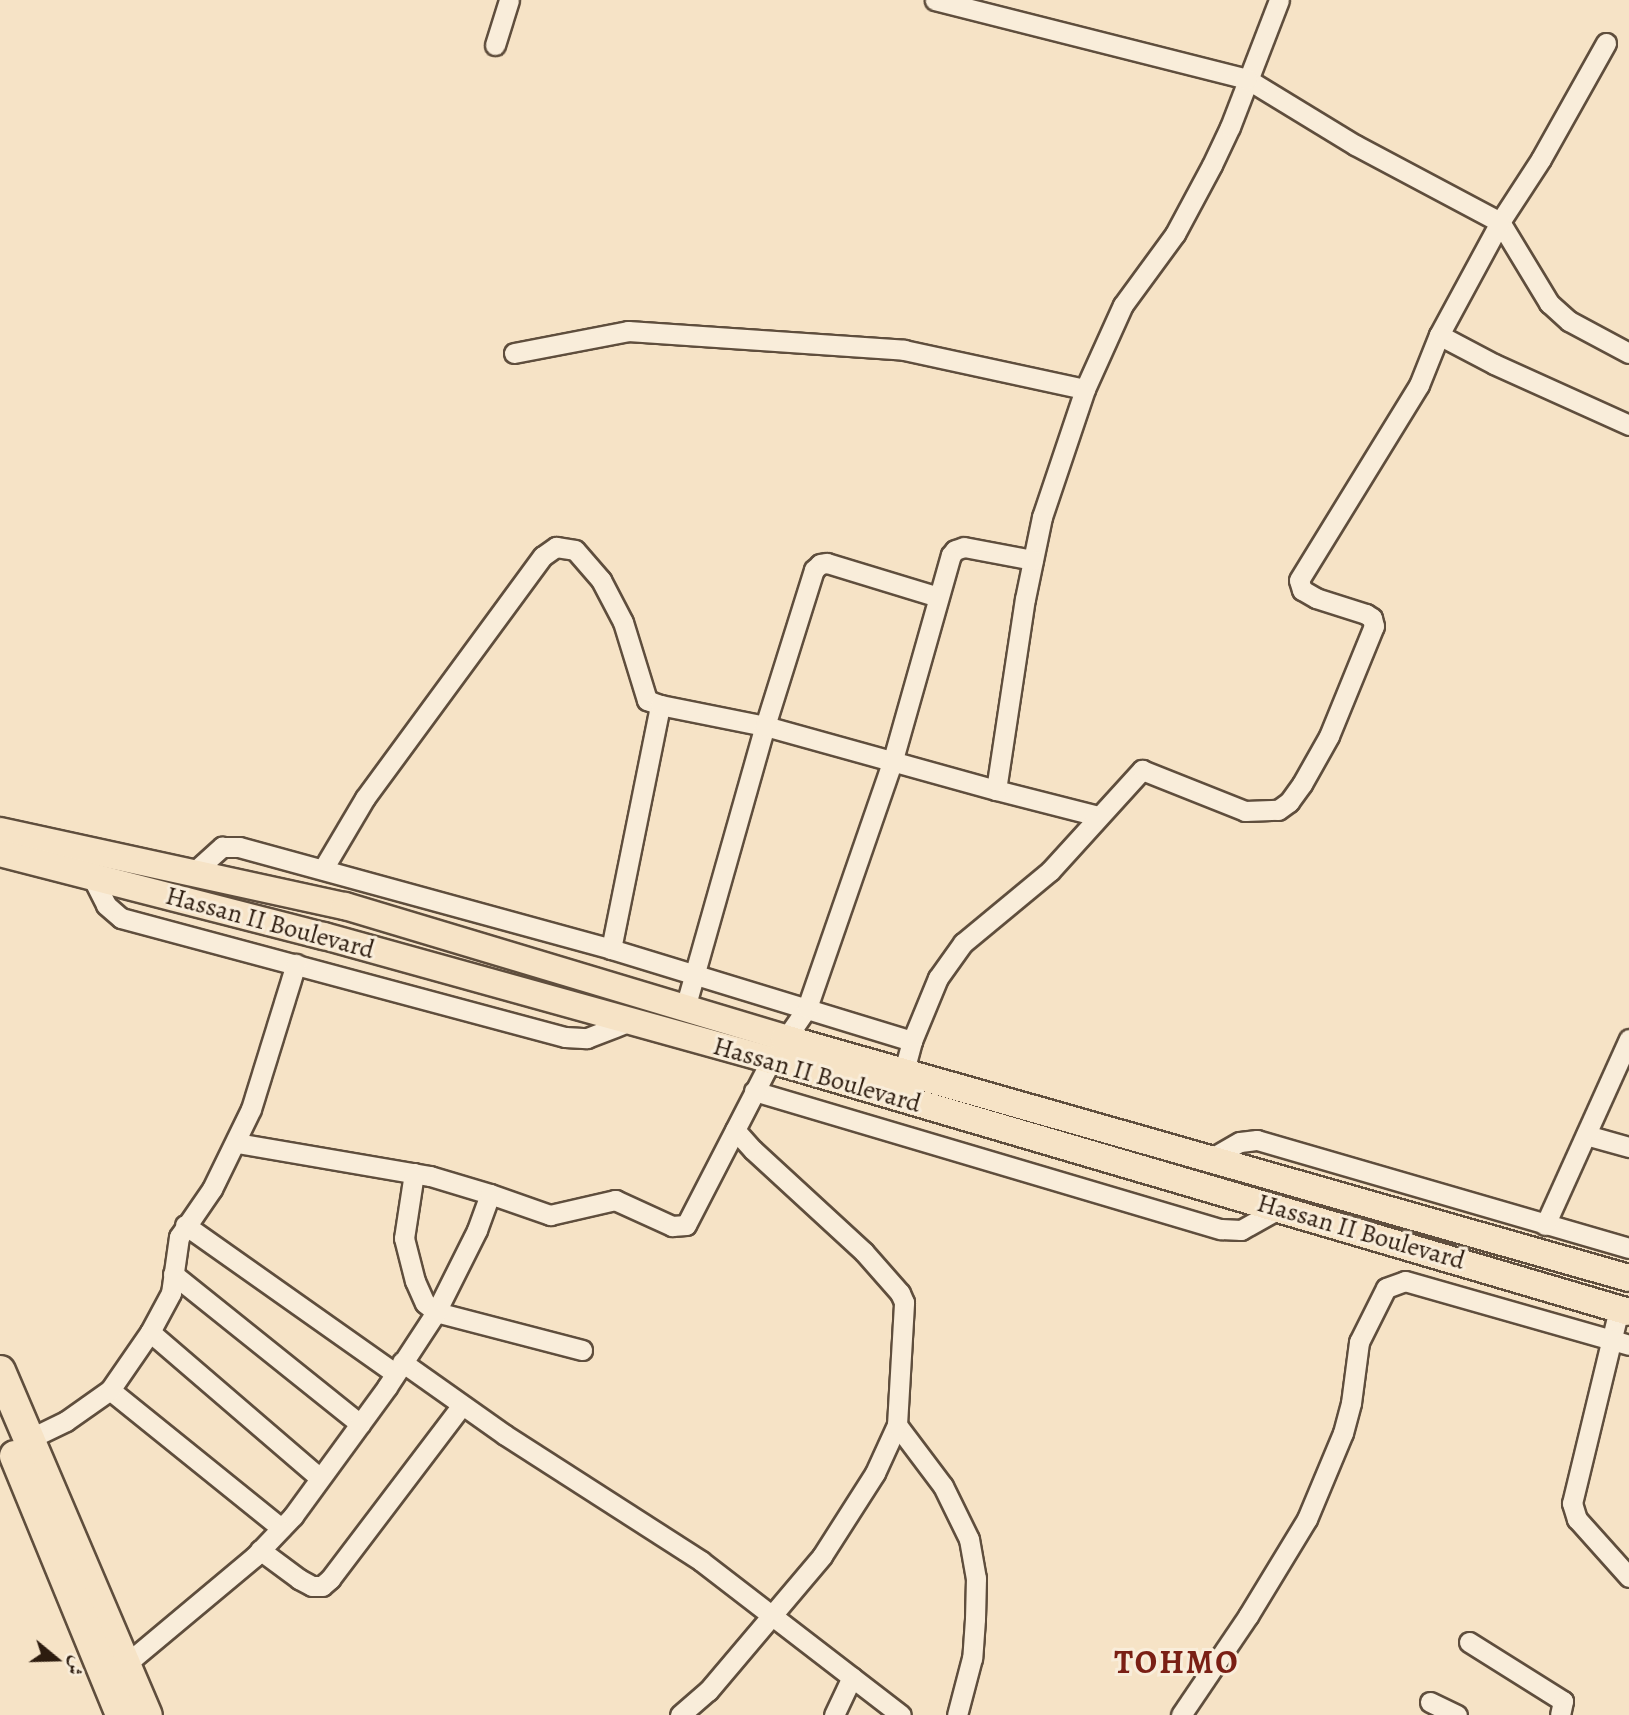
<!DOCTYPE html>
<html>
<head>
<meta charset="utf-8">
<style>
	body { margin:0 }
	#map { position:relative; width:1629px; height:1715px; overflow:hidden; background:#f6e3c6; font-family:Alegreya,Amiri,serif }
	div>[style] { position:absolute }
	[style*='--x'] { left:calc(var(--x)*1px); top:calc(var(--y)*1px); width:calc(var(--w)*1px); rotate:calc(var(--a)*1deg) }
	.roads { filter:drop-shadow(2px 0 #5f4e3d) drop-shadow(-2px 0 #5f4e3d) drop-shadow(0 2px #5f4e3d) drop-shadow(0 -2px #5f4e3d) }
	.minor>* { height:19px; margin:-9.5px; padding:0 9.5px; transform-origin:9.5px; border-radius:9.5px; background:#f9edda }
	.major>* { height:26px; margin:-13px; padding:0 13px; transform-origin:13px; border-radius:13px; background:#f6e3c6 }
	.highway>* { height:30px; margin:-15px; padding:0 15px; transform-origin:15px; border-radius:15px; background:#f6e3c6 }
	span { translate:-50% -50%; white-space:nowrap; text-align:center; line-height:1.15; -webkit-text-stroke:6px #f9edda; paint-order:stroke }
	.street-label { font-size:26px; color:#2d1c0f }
	.district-label { font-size:33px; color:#7a1f14; font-weight:700; letter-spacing:2px }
	.north { position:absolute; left:21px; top:1624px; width:70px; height:70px; -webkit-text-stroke:5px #f9edda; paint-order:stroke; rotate:109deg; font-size:19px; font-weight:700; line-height:28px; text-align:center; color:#2d1c0f }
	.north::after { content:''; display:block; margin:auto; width:24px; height:32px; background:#2d1c0f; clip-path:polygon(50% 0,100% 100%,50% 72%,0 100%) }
</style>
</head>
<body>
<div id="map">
	<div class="roads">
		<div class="minor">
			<div style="--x:1606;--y:43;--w:133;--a:119.3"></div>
			<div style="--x:1541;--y:159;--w:75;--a:123.1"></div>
			<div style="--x:1500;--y:222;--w:95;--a:58.8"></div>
			<div style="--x:1549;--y:303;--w:27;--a:42"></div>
			<div style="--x:1569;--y:321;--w:68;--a:28.1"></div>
			<div style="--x:495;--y:45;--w:47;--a:-72.7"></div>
			<div style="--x:1439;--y:335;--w:62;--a:27.8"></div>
			<div style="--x:1494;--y:364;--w:148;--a:24.3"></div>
			<div style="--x:514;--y:353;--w:116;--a:-10.9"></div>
			<div style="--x:628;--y:331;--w:277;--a:3.9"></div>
			<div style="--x:904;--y:350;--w:185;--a:12.2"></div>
			<div style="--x:996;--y:790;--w:105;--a:14.3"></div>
			<div style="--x:323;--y:869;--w:82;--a:-59.4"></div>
			<div style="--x:365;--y:798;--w:300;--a:-53.7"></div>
			<div style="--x:543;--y:556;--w:16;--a:-35"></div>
			<div style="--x:556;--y:547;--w:19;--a:9"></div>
			<div style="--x:575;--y:550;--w:40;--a:49"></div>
			<div style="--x:601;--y:580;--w:47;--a:62.4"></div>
			<div style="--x:623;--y:622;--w:82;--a:72.9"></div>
			<div style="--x:647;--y:700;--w:14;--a:21"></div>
			<div style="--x:194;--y:872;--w:38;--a:-42"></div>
			<div style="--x:222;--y:847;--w:17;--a:0"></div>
			<div style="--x:239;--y:847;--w:386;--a:15.3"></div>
			<div style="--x:611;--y:949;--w:315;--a:17"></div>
			<div style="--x:92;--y:877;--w:31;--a:63"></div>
			<div style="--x:106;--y:905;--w:20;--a:41"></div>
			<div style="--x:121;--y:918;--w:460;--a:15"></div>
			<div style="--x:565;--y:1037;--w:22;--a:3"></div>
			<div style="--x:587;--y:1038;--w:44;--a:-21.3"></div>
			<div style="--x:611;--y:949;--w:249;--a:-78.6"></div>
			<div style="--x:660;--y:705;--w:107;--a:11.3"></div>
			<div style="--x:765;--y:726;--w:240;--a:15.5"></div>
			<div style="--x:996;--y:790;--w:193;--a:-81.4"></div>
			<div style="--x:1025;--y:599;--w:84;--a:-78.3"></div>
			<div style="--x:1042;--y:517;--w:135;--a:-71.4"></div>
			<div style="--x:1085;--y:389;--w:92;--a:-65.7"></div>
			<div style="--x:1123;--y:305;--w:88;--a:-53.8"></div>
			<div style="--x:1175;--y:234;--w:78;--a:-61.8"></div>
			<div style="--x:1212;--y:165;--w:42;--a:-64.7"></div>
			<div style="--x:1230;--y:127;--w:136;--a:-68.9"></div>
			<div style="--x:685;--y:1008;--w:293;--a:-74.2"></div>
			<div style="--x:765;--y:726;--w:164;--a:-72.6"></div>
			<div style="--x:814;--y:570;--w:8;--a:-45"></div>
			<div style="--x:820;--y:564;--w:7;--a:-8"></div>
			<div style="--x:827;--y:563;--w:116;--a:17"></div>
			<div style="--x:904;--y:1071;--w:31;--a:-75"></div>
			<div style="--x:912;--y:1041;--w:68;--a:-67.6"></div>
			<div style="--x:938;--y:978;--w:43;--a:-54.5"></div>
			<div style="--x:963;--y:943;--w:113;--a:-39.6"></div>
			<div style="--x:1050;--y:871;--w:137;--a:-47.7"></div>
			<div style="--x:1142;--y:770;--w:111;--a:21.7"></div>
			<div style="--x:1245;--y:811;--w:33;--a:-2"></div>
			<div style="--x:1278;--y:810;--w:14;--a:-36"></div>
			<div style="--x:1289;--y:802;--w:22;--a:-54"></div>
			<div style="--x:1302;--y:784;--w:55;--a:-60.6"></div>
			<div style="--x:1329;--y:736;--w:119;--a:-67.8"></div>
			<div style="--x:1374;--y:626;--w:8;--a:-104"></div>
			<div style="--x:1372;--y:618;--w:7;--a:-146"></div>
			<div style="--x:1366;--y:614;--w:52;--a:-162.3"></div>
			<div style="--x:1316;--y:598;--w:16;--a:-150"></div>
			<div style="--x:1302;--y:590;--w:10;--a:-107"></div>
			<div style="--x:1299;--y:580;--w:229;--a:-58.4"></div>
			<div style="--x:1419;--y:385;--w:54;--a:-68.2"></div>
			<div style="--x:1439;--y:335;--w:128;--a:-61.6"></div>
			<div style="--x:1500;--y:222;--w:164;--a:-152"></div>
			<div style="--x:1355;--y:145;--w:127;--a:-148.6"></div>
			<div style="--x:1247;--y:79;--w:322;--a:-165.8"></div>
			<div style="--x:754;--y:1091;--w:487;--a:16.5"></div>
			<div style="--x:1221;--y:1229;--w:20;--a:3"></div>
			<div style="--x:1241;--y:1230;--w:45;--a:-29.4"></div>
			<div style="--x:1586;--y:1135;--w:45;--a:15.6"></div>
			<div style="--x:237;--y:1143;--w:196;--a:9.7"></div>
			<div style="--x:430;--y:1176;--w:63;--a:16.7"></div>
			<div style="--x:1210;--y:1159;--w:34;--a:-30"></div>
			<div style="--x:1240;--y:1142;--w:17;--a:-7"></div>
			<div style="--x:1257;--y:1140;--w:387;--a:16.2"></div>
			<div style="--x:414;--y:1173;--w:66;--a:98.7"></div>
			<div style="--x:404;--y:1238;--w:44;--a:75.7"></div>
			<div style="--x:415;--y:1281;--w:24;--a:66"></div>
			<div style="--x:425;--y:1303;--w:14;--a:39"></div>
			<div style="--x:436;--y:1312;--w:151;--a:14.6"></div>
			<div style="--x:185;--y:1225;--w:257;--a:35.2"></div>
			<div style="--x:1545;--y:1225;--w:204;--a:-65.7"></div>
			<div style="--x:173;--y:1274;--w:240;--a:38.7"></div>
			<div style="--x:1619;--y:1309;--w:200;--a:103.6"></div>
			<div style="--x:1572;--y:1503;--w:17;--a:73"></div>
			<div style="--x:1577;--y:1519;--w:78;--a:48.1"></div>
			<div style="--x:150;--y:1332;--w:224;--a:40.7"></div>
			<div style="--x:402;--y:1362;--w:126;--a:35.3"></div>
			<div style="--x:505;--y:1435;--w:233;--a:32.7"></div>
			<div style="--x:701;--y:1561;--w:252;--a:37.6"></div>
			<div style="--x:110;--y:1390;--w:220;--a:38.9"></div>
			<div style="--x:897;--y:1425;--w:76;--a:53"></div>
			<div style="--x:943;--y:1486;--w:59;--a:63.9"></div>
			<div style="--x:969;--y:1539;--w:40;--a:80"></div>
			<div style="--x:976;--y:1578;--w:41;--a:91.4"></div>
			<div style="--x:975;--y:1619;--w:39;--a:94"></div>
			<div style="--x:972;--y:1658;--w:59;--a:104.7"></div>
			<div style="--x:29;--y:1439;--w:41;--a:-25.9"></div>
			<div style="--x:66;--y:1421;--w:54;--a:-35.2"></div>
			<div style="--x:110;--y:1390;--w:70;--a:-55.4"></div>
			<div style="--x:150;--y:1332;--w:44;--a:-61.7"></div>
			<div style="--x:171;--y:1293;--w:57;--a:-81.9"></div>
			<div style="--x:179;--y:1237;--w:58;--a:-55.5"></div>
			<div style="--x:212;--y:1189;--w:89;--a:-64"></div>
			<div style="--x:251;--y:1109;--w:152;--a:-72.8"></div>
			<div style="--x:260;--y:1550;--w:49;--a:36.6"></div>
			<div style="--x:299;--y:1579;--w:15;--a:28"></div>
			<div style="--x:312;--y:1586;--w:10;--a:0"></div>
			<div style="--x:322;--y:1586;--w:11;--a:-41"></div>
			<div style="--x:330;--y:1579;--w:218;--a:-52.8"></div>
			<div style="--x:1469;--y:1642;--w:111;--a:32.1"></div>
			<div style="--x:1563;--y:1701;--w:14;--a:102"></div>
			<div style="--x:126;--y:1664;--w:167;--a:-39.9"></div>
			<div style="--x:254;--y:1557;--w:57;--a:-46.4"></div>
			<div style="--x:293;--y:1516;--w:160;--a:-53.9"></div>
			<div style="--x:387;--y:1387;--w:90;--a:-56.8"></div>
			<div style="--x:436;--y:1312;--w:92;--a:-63.4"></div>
			<div style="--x:477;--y:1230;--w:38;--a:-70"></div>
			<div style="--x:490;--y:1194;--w:64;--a:19.3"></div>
			<div style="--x:550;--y:1215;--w:67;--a:-13"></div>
			<div style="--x:615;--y:1200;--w:63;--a:24.5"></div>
			<div style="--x:672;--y:1226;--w:14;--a:-4"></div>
			<div style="--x:686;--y:1225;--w:186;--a:-62.7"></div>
			<div style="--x:771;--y:1060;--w:63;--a:-55.3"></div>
			<div style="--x:807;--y:1008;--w:259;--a:-70.9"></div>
			<div style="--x:892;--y:763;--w:216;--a:-74.2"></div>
			<div style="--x:951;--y:555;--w:6;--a:-51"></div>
			<div style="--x:955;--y:550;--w:9;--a:-18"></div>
			<div style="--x:964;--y:547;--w:70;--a:10.7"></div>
			<div style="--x:1430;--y:1702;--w:30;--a:26"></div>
			<div style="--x:680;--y:1715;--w:37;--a:-41"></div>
			<div style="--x:708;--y:1691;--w:177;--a:-49.8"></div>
			<div style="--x:822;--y:1556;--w:98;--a:-57.4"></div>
			<div style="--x:875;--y:1473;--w:53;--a:-65.4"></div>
			<div style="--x:897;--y:1425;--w:123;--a:-86.7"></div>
			<div style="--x:904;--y:1302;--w:10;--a:-114"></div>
			<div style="--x:900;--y:1293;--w:55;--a:-131.3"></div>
			<div style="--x:864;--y:1252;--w:151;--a:-137.4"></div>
			<div style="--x:753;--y:1150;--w:27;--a:-132"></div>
			<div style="--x:834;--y:1715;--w:42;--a:-64.7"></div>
			<div style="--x:1181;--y:1715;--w:120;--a:-55.9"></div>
			<div style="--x:1248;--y:1616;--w:114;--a:-58.7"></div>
			<div style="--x:1307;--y:1519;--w:93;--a:-67.3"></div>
			<div style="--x:1343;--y:1433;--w:31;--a:-75"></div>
			<div style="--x:1351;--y:1403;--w:62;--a:-82.5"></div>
			<div style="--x:1359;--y:1342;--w:60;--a:-63.4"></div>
			<div style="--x:1386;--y:1288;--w:20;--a:-20"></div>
			<div style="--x:1405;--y:1281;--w:233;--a:15.9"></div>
		</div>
		<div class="major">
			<div style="--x:0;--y:831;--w:353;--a:12.3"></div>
			<div style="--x:345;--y:906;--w:458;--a:16.7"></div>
			<div style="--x:784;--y:1038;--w:878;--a:15.86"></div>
			<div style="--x:0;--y:853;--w:334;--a:14.4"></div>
			<div style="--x:324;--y:936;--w:464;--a:15.5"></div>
			<div style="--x:771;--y:1060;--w:894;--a:16.37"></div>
		</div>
		<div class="highway">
			<div style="--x:0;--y:1371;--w:374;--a:66.9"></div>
			<div style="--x:15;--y:1456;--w:280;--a:67.7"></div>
		</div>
	</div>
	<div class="street-label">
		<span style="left:270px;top:923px;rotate:15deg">Hassan II Boulevard</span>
		<span style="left:817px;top:1075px;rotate:16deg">Hassan II Boulevard</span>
		<span style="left:1361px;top:1232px;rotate:16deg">Hassan II Boulevard</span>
	</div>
	<div class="district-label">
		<span style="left:1177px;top:1662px">TOHMO</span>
	</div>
	<div class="north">ش</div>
</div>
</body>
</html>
